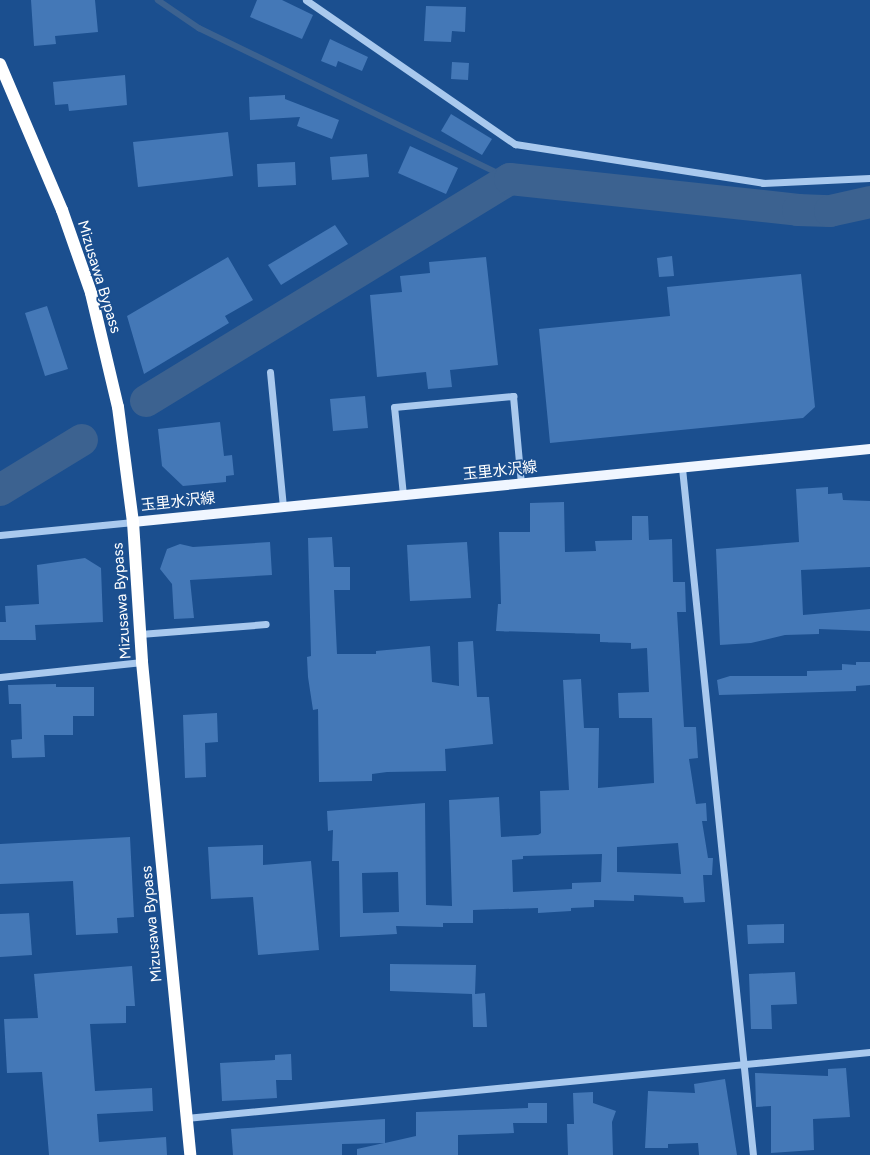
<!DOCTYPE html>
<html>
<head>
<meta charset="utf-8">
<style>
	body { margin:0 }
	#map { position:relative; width:870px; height:1155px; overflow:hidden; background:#1b4f8f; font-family:Figtree,"Noto Sans JP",sans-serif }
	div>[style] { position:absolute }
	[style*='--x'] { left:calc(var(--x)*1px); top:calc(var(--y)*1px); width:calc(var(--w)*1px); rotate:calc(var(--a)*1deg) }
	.stream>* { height:5.5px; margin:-2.75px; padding:0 2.75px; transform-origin:2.75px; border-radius:2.75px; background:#3c6290 }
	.river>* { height:32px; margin:-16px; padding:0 16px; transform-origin:16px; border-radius:16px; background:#3c6290 }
	.building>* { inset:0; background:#4478b7 }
	.minor>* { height:7px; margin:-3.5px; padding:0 3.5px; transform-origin:3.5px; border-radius:3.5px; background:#a9c9ee }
	.major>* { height:10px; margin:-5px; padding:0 5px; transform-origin:5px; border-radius:5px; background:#f0f6ff }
	.highway>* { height:12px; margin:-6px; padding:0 6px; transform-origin:6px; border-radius:6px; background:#fff }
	span { translate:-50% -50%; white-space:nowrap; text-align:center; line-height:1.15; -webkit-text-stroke:3.5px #1b4f8f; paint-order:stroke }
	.street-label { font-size:15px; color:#fff }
</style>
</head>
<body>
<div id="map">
	<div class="stream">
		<div style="--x:158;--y:0;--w:50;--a:34.3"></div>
		<div style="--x:199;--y:28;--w:346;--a:25.9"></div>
	</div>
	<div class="river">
		<div style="--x:146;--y:401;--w:426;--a:-31.4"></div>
		<div style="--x:510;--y:179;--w:290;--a:6.1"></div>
		<div style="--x:798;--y:210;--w:32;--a:2"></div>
		<div style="--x:830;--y:211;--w:41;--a:-12.7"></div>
		<div style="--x:0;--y:490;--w:96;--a:-31.4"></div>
	</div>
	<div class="building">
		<div style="clip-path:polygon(31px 0,95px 0,98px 32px,55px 36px,56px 44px,34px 46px)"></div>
		<div style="clip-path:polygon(257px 0,282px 0,313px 15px,302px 39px,250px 17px)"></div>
		<div style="clip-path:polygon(426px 6px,466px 7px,465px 32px,452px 31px,451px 42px,424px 41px)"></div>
		<div style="clip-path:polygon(330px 39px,368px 57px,362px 71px,338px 61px,336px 67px,321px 61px)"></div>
		<div style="clip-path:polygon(452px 62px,469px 63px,468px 80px,451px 79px)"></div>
		<div style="clip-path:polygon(125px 75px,127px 105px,69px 111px,68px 104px,55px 105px,53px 82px)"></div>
		<div style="clip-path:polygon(285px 95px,285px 99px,339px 120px,332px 139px,297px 126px,300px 117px,250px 120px,249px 97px)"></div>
		<div style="clip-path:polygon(451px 114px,492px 139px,482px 155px,441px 131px)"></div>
		<div style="clip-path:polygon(228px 132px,233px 176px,138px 187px,133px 142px)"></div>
		<div style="clip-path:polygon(410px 146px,458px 168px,446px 194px,398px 173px)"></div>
		<div style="clip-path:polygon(367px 154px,369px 177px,332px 180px,330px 157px)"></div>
		<div style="clip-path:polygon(295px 162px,296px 185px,258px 187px,257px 164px)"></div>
		<div style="clip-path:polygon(335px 225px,348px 244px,281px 285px,268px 265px)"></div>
		<div style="clip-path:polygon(672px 256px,674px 276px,659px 277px,657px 258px)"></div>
		<div style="clip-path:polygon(228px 257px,253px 300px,225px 316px,229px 323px,144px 374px,127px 316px)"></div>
		<div style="clip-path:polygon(486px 257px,498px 365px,450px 370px,452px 387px,428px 389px,426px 372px,377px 377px,370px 295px,402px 292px,400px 276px,430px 273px,429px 262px)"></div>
		<div style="clip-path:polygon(801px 274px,815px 407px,803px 418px,550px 443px,539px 329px,670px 316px,667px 287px)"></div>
		<div style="clip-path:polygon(47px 306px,68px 369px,45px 376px,25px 313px)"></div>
		<div style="clip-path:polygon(365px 396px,368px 428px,333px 431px,330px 399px)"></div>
		<div style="clip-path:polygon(220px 422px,224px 456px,232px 455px,234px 475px,226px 476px,226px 482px,183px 486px,162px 466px,158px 429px)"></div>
		<div style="clip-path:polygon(828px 487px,828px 494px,842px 493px,843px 500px,870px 501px,870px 567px,801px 570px,803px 615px,870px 609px,870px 631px,819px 629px,819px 634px,785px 635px,751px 643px,720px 645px,716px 549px,799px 542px,796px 489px)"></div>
		<div style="clip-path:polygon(evenodd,564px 502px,565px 552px,596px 551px,595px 541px,632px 540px,632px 516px,648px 516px,649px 540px,672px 539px,673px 582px,685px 582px,686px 612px,677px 612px,684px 727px,696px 727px,698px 758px,689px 759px,696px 804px,706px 803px,707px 821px,702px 821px,708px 858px,713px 858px,712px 875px,703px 875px,705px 902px,684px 903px,683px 897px,634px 895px,634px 901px,594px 900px,594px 907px,571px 908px,571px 911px,538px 913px,538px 908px,473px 910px,473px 923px,443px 923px,443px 927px,396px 926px,397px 934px,340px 937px,339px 861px,332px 861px,333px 830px,328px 831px,327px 811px,425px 803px,426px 905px,452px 906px,449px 800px,499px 797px,501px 837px,538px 835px,541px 833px,540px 791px,569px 790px,563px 680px,581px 679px,584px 728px,599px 728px,598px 788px,654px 783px,652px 718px,619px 718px,618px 693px,649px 692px,647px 648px,631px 649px,631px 643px,600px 642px,600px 634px,496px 631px,498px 604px,501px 604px,499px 532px,530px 532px,530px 503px,564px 502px,678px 843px,681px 874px,617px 872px,617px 847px,678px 843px,564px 502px,602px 854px,601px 882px,572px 883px,572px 889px,513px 892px,512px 860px,523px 859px,523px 856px,602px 854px,564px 502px,398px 872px,399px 912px,363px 913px,362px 873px,398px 872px)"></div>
		<div style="clip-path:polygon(332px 537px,334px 567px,350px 567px,350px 590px,334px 590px,337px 654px,376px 654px,376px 651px,430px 646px,432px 682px,459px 686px,458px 642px,473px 641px,477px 697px,489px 697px,493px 744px,445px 749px,446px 771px,387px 772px,372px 774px,372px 781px,319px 782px,318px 709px,313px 710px,308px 677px,307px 657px,311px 656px,308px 538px)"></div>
		<div style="clip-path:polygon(270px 542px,272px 575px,190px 580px,194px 618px,174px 619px,172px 584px,160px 569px,167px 549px,180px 544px,193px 547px)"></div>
		<div style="clip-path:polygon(467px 542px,471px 598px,410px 601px,407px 545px)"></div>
		<div style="clip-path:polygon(85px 558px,101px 568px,103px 622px,35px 625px,36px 640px,0 640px,0 622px,6px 622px,5px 606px,39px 604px,37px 565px)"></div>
		<div style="clip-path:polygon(856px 662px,870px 662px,870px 685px,856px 686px,856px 691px,719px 695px,717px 680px,730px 676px,807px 676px,807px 671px,842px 670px,842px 664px,856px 665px)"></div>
		<div style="clip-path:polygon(56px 684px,56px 687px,94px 687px,94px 716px,73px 716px,73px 735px,44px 735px,45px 757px,12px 758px,11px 740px,22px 739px,21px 704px,9px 704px,8px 685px)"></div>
		<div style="clip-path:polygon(217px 713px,218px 742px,205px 743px,206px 777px,185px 778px,183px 715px)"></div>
		<div style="clip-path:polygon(130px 837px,134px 917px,117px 918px,118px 933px,76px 935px,73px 881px,0 884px,0 844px)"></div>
		<div style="clip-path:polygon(263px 845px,263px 865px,311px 861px,319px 950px,258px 955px,253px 897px,211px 899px,208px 847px)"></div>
		<div style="clip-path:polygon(29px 913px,32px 955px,0 957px,0 914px)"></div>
		<div style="clip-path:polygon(784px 924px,784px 943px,748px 944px,747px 925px)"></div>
		<div style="clip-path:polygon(390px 964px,476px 965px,475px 994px,485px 993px,487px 1027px,473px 1027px,472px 994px,390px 991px)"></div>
		<div style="clip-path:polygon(132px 966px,135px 1006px,126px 1006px,126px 1023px,90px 1024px,95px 1091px,152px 1088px,153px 1111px,97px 1114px,99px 1142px,166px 1137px,167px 1155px,49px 1155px,42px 1072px,7px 1073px,4px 1019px,38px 1018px,34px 974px)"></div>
		<div style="clip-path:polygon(795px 972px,797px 1004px,771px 1005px,772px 1029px,751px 1029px,749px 974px)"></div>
		<div style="clip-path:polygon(291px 1054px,292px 1080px,276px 1080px,277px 1098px,222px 1101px,220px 1063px,275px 1060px,275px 1055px)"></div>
		<div style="clip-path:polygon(846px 1068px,850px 1117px,813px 1119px,814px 1150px,771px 1153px,771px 1106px,756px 1107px,755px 1073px,828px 1076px,828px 1069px)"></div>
		<div style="clip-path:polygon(725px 1079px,737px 1155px,699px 1155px,698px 1143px,668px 1144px,668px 1148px,645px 1148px,648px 1091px,695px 1093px,694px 1084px)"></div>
		<div style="clip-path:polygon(593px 1092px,593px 1103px,616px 1111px,612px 1122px,613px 1155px,568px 1155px,567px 1124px,574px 1124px,573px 1093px)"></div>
		<div style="clip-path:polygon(528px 1103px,547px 1103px,547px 1123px,513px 1123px,514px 1133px,458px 1135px,458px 1155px,357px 1155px,357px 1149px,384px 1143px,342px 1144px,342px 1155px,233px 1155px,231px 1129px,385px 1119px,385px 1143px,416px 1136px,416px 1112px,528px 1108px)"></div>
	</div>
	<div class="minor">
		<div style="--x:306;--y:0;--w:254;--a:34.6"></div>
		<div style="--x:515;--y:144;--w:251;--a:8.9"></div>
		<div style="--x:763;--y:183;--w:107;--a:-2.7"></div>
		<div style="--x:270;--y:372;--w:136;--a:84.5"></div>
		<div style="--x:682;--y:468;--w:691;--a:84.1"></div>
		<div style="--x:403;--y:495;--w:88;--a:-95.8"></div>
		<div style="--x:394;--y:407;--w:120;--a:-5.3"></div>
		<div style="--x:513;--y:396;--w:88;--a:84.8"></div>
		<div style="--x:0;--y:535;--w:134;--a:-5.6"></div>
		<div style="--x:140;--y:634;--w:126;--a:-4.5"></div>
		<div style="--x:0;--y:677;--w:143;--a:-6"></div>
		<div style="--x:186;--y:1118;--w:687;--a:-5.51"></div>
	</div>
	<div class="major">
		<div style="--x:133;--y:522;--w:741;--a:-5.66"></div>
	</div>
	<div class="highway">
		<div style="--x:0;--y:64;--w:159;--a:67"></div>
		<div style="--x:62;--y:210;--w:88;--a:70.7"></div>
		<div style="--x:91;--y:293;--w:117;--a:76.7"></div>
		<div style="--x:118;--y:407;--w:116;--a:82.6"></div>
		<div style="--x:133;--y:522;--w:140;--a:86.3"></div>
		<div style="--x:142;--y:662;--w:495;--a:84.4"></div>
	</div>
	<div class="street-label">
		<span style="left:99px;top:277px;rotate:73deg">Mizusawa Bypass</span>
		<span style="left:500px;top:471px;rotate:-6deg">玉里水沢線</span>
		<span style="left:178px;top:502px;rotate:-6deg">玉里水沢線</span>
		<span style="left:122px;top:601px;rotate:-94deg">Mizusawa Bypass</span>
		<span style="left:152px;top:924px;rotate:-95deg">Mizusawa Bypass</span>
	</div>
</div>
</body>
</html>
